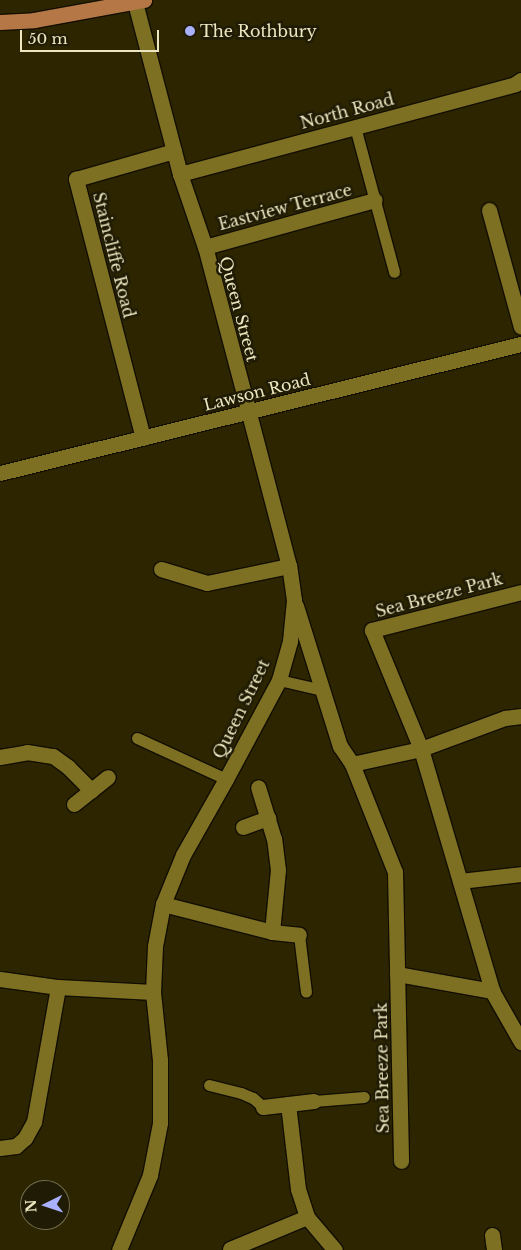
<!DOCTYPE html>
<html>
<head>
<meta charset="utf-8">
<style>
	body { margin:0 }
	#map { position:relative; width:521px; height:1250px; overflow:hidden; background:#2c2500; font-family:"Libre Baskerville",serif }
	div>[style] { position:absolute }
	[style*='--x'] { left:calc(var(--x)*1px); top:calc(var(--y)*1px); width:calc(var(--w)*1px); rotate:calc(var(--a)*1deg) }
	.roads { filter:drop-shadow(1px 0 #120e00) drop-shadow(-1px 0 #120e00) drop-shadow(0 1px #120e00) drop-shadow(0 -1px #120e00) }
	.service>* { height:11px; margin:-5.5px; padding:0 5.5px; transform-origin:5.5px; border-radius:5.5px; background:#7e7022 }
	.minor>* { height:15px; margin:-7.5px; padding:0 7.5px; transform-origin:7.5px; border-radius:7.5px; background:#7e7022 }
	.primary>* { height:15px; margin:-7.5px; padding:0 7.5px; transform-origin:7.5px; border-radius:7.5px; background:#b47745 }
	.dots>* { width:14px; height:14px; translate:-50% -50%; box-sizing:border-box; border:2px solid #201b04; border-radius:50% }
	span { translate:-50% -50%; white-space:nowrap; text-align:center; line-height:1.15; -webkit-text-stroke:5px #201b04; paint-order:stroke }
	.poi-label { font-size:16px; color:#ebe5c0 }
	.left { translate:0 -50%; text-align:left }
	.street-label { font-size:16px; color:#ebe5c0 }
	.north { position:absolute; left:20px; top:1180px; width:50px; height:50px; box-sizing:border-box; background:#201b04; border:1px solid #716c4f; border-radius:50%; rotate:266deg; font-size:14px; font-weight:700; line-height:20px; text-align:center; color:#ebe5c0 }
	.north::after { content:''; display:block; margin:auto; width:18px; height:22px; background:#a9b0fc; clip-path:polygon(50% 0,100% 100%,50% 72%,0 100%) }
	.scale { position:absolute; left:20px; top:30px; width:139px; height:22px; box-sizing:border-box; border:2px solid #ebe5c0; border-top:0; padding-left:6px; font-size:15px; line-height:18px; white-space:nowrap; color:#ebe5c0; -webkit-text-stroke:4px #201b04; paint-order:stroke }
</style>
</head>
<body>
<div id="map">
	<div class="roads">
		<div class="service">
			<div style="--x:355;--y:127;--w:150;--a:74.9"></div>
			<div style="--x:279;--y:680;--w:44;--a:13.1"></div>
			<div style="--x:137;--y:738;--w:98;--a:24.7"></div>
			<div style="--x:299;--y:935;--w:57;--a:83"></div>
			<div style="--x:209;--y:1085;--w:33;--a:14"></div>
			<div style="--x:241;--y:1093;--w:13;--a:23"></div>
			<div style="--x:253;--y:1098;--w:13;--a:42"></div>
			<div style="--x:314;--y:1101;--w:50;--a:-4.6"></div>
		</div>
		<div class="minor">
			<div style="--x:180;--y:174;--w:347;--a:-15"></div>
			<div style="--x:515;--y:84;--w:7;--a:-34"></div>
			<div style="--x:489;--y:210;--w:121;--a:74.7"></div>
			<div style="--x:205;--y:247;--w:176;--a:-15.5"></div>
			<div style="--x:143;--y:438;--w:268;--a:-104.5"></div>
			<div style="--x:76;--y:179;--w:102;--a:-15.9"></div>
			<div style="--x:0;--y:473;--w:537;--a:-13.91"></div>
			<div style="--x:161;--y:569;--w:48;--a:16.9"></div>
			<div style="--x:207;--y:583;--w:84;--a:-11.7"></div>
			<div style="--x:521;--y:592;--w:154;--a:165.7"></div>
			<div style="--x:372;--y:630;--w:129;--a:67.6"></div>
			<div style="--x:421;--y:749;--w:252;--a:73.6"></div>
			<div style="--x:492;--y:991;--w:59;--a:60.4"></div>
			<div style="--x:296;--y:606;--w:147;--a:72.6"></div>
			<div style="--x:340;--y:746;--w:22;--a:56"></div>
			<div style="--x:352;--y:764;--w:71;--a:-12.3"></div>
			<div style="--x:421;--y:749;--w:90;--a:-20.3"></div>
			<div style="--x:505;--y:718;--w:16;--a:-7"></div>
			<div style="--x:0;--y:757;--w:27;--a:-10"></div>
			<div style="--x:27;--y:752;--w:26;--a:9"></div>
			<div style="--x:53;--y:756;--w:19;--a:36"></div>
			<div style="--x:68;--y:767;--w:33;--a:45"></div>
			<div style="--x:352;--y:764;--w:116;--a:68.3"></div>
			<div style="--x:395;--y:872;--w:289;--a:88.8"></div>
			<div style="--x:74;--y:804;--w:43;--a:-38.5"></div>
			<div style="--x:243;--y:827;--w:27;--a:-20"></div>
			<div style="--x:460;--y:881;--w:61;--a:-6.5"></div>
			<div style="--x:163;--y:904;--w:113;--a:14.4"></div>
			<div style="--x:272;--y:932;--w:62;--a:-84.5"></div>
			<div style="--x:278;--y:870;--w:31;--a:-97"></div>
			<div style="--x:274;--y:839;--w:54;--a:-107.1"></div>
			<div style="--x:272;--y:932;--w:27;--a:6"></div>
			<div style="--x:397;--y:974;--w:97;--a:10.1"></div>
			<div style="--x:0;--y:979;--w:59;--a:7.9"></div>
			<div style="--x:58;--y:987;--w:95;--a:3"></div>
			<div style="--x:288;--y:1104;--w:86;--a:83.3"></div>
			<div style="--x:298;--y:1189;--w:29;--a:72"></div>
			<div style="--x:307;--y:1217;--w:43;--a:49.7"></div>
			<div style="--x:263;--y:1107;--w:51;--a:-6.7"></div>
			<div style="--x:0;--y:1148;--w:16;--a:-7"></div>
			<div style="--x:16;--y:1146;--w:12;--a:-42"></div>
			<div style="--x:25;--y:1138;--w:18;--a:-61"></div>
			<div style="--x:34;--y:1122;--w:137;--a:-79.9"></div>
			<div style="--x:492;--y:1235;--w:15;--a:82"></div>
			<div style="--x:230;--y:1249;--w:83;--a:-22.6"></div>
			<div style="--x:119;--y:1250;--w:81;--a:-67.5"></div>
			<div style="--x:150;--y:1175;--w:53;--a:-79.1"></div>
			<div style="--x:160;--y:1123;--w:63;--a:-90"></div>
			<div style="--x:160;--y:1060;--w:68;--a:-95.9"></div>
			<div style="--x:153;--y:992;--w:46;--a:-87.5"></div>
			<div style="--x:155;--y:946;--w:43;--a:-79.2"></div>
			<div style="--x:163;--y:904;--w:53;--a:-67.8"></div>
			<div style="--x:183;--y:855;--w:87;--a:-60.5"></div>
			<div style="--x:226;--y:779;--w:112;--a:-61.8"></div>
			<div style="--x:279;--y:680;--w:41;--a:-74.2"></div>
			<div style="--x:290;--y:641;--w:41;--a:-84.4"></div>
			<div style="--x:294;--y:600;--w:34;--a:-98"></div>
			<div style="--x:289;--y:566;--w:158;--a:-104.7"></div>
			<div style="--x:249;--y:413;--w:172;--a:-104.8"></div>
			<div style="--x:205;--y:247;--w:77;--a:-108.9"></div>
			<div style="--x:180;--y:174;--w:178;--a:-104.7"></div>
		</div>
		<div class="primary">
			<div style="--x:0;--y:22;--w:34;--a:-3"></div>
			<div style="--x:34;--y:20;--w:112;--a:-10.3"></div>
		</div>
	</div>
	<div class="dots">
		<div style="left:190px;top:31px;background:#a9b0fc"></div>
	</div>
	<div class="poi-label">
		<span class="left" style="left:200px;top:31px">The Rothbury</span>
	</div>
	<div class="street-label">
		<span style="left:347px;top:111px;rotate:-15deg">North Road</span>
		<span style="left:285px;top:207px;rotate:-15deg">Eastview Terrace</span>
		<span style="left:114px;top:255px;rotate:76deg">Staincliffe Road</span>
		<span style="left:239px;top:309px;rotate:75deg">Queen Street</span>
		<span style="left:257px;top:392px;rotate:-14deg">Lawson Road</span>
		<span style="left:439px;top:595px;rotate:-15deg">Sea Breeze Park</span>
		<span style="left:241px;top:709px;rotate:-64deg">Queen Street</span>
		<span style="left:382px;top:1068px;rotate:-91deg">Sea Breeze Park</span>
	</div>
	<div class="north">N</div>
	<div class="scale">50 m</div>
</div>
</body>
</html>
